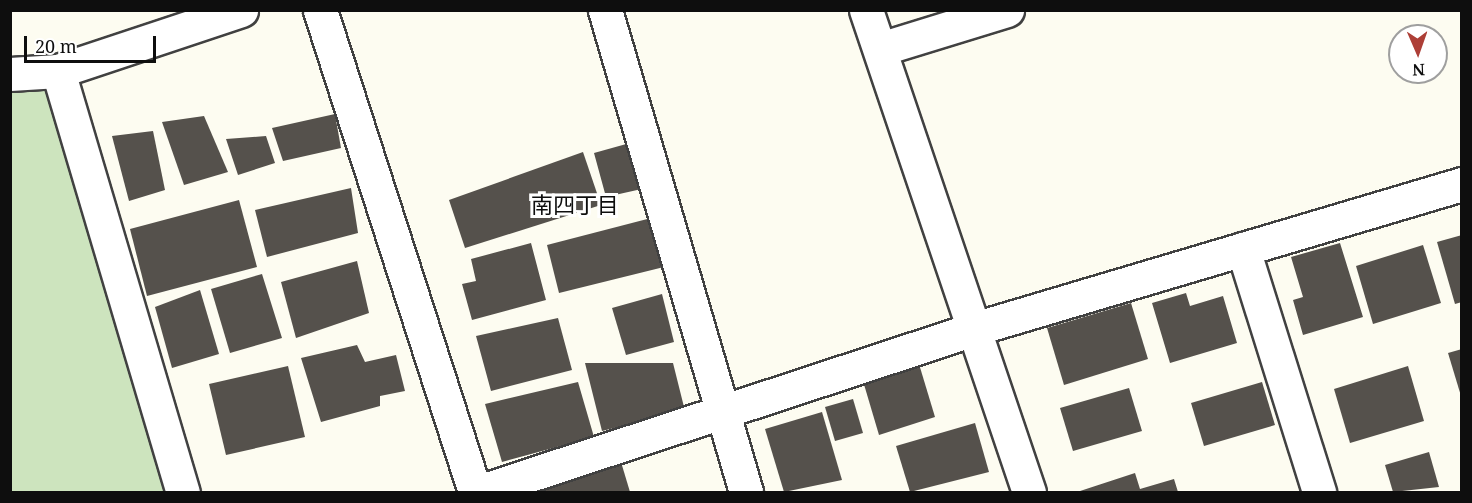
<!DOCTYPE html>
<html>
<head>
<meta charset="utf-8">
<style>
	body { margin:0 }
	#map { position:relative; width:1472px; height:503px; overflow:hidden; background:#fdfcf1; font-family:"Noto Serif","Noto Sans JP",serif }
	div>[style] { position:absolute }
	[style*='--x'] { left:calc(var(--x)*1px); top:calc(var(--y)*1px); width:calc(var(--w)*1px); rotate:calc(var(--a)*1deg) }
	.green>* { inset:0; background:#cde4be }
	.building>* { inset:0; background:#55514c }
	.roads { filter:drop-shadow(2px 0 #414141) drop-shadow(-2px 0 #414141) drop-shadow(0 2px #414141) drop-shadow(0 -2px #414141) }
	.minor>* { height:33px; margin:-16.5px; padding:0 16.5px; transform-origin:16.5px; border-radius:16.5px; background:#fff }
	span { translate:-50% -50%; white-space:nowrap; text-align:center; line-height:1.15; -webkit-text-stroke:6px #fff; paint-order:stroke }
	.neighbourhood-label { font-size:22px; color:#0e0e0e }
	.frame { position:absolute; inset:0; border:12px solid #0e0e0e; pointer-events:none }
	.north { position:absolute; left:1388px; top:24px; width:60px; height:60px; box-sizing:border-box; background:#fff; border:2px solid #9f9f9f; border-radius:50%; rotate:178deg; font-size:16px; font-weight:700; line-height:24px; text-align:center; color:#0e0e0e }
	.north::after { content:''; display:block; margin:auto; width:21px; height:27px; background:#ad3f37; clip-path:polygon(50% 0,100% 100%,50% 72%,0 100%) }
	.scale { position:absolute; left:24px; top:36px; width:132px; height:27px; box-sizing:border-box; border:3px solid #0e0e0e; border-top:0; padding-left:8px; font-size:18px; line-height:21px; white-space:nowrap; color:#0e0e0e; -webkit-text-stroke:4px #fff; paint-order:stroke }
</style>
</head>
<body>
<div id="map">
	<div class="green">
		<div style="clip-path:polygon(58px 71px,183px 492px,11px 492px,11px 74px)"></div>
	</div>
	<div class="building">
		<div style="clip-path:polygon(335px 114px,341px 148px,283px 161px,272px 128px)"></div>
		<div style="clip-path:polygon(204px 116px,228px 172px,184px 185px,162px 122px)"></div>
		<div style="clip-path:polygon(153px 131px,165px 190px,129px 201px,112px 136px)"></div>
		<div style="clip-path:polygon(266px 136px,275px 163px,238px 175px,226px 139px)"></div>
		<div style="clip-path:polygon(637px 141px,646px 188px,606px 197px,594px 153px)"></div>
		<div style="clip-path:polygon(583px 152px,601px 205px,465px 248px,449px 200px)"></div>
		<div style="clip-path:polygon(351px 188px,358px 233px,267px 257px,255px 210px)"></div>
		<div style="clip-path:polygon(239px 200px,257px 267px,147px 296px,130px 229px)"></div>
		<div style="clip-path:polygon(655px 217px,668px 266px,559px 293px,547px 245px)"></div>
		<div style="clip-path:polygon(1462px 235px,1462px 302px,1455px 304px,1437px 242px)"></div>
		<div style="clip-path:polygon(531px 243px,546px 300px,472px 320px,462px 284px,476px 281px,471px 259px)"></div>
		<div style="clip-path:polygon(1340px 243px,1363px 317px,1303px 335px,1293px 300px,1303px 297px,1291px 257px)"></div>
		<div style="clip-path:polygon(1423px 245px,1441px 303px,1373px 324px,1356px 266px)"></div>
		<div style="clip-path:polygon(357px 261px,369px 313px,296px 338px,281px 282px)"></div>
		<div style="clip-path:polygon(262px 274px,282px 338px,230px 353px,211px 289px)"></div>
		<div style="clip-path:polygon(200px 290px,219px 354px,172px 368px,155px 307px)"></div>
		<div style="clip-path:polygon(1186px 293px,1190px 306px,1223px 296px,1237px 343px,1170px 363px,1152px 303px)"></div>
		<div style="clip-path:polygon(662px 294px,674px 342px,626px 355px,612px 308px)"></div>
		<div style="clip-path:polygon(1131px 303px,1148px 359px,1064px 385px,1047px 328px)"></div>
		<div style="clip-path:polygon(558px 318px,572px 370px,491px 391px,476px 336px)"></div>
		<div style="clip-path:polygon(357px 345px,365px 362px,396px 355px,405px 391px,380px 396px,380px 406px,321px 422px,301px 358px)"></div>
		<div style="clip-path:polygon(1462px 349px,1462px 396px,1461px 396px,1448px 353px)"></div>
		<div style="clip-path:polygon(585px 363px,673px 363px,685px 411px,602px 431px)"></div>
		<div style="clip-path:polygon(919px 364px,935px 417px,879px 435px,863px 381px)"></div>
		<div style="clip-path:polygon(288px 366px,305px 437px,226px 455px,209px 384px)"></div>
		<div style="clip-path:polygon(1408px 366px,1424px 421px,1350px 443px,1334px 389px)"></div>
		<div style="clip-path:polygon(578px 382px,594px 437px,502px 462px,485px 404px)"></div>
		<div style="clip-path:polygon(1262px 382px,1275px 425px,1204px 446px,1191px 403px)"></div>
		<div style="clip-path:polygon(1129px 388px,1142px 431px,1073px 451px,1060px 408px)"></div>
		<div style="clip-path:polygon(853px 399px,863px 433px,835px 441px,825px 407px)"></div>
		<div style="clip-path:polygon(822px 412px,842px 480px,784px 492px,765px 429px)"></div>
		<div style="clip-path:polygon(975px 423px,989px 472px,910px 492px,896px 446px)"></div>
		<div style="clip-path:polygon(1429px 452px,1439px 487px,1393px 492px,1385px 465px)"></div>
		<div style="clip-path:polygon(621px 462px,630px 492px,531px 492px,530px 489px)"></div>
		<div style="clip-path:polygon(1135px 473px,1140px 489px,1174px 479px,1178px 492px,1077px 492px)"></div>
	</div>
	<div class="roads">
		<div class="minor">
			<div style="--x:320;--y:10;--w:506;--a:72.17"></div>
			<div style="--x:605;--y:10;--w:502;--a:73.69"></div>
			<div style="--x:866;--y:10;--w:509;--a:71.32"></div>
			<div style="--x:880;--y:49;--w:133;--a:-17.1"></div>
			<div style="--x:58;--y:71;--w:439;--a:73.5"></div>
			<div style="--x:10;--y:74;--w:48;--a:-3.6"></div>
			<div style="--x:58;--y:71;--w:193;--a:-18.4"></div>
			<div style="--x:1243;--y:249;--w:255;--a:72.6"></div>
			<div style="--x:478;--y:492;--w:525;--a:-18.19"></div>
			<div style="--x:977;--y:328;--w:506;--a:-16.54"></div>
		</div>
	</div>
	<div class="neighbourhood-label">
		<span style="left:575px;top:205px">南四丁目</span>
	</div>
	<div class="frame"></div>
	<div class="north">N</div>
	<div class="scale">20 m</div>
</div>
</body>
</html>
